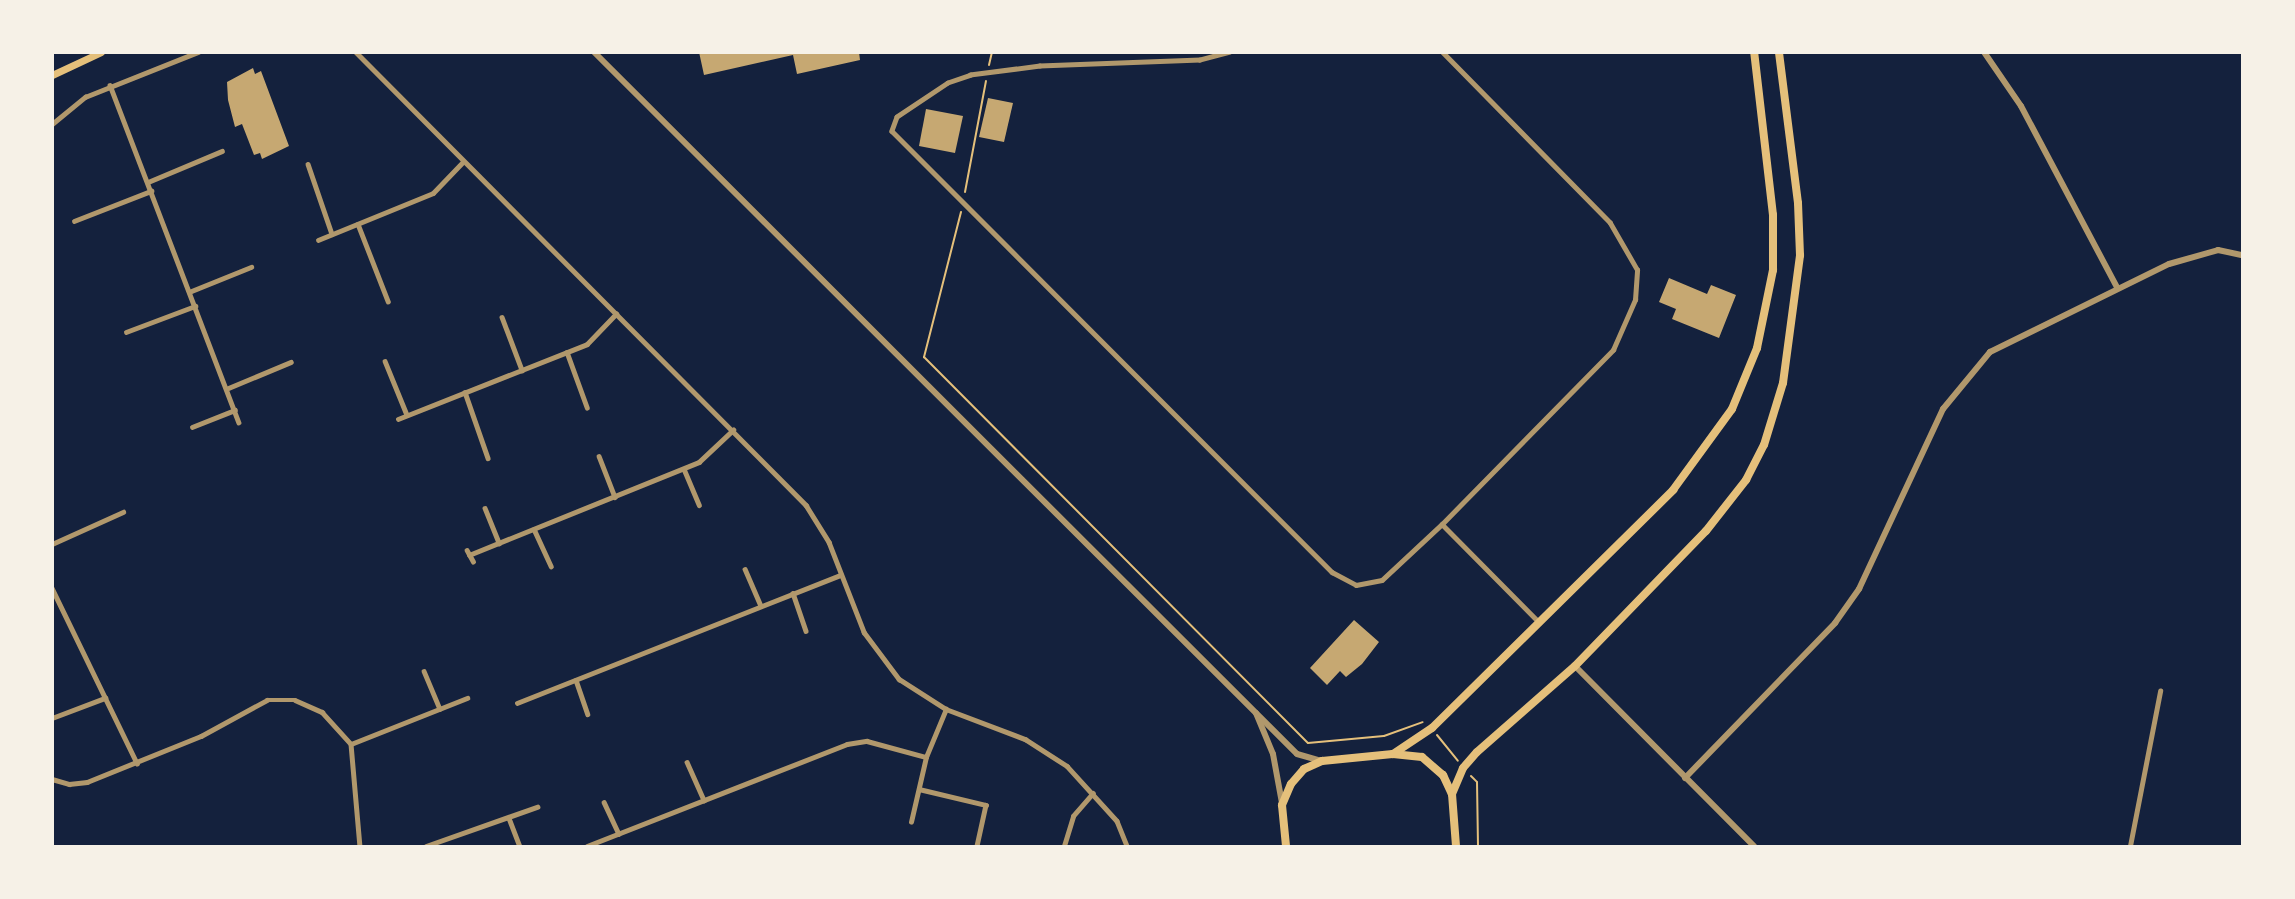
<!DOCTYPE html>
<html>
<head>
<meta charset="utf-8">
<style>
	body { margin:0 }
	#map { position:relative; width:2295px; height:899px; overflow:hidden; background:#14213d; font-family:"IBM Plex Sans",sans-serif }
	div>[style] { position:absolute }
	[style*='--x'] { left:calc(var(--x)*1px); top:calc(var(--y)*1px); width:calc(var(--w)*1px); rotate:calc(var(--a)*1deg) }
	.building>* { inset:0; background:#c6a872 }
	.path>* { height:2px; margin:-1px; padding:0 1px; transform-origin:1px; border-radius:1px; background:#e5c07b }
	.minor>* { height:4.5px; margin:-2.25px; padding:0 2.25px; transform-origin:2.25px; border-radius:2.25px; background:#b1986c }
	.tertiary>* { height:6px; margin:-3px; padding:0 3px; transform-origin:3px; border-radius:3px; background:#b1986c }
	.secondary>* { height:7px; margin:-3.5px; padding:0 3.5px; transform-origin:3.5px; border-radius:3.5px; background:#e5c07b }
	.trunk>* { height:8px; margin:-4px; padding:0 4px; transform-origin:4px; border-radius:4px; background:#e5c07b }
	span { translate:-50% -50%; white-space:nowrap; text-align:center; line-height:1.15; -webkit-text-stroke:7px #f6f1e7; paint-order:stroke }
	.frame { position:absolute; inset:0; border:54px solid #f6f1e7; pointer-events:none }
</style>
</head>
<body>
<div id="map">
	<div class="building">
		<div style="clip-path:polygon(699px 52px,859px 52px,860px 60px,797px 74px,793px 55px,704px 75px)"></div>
		<div style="clip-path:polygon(253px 68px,255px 74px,261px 71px,289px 146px,262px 159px,260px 153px,254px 155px,242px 124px,235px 127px,228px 100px,227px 82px)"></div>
		<div style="clip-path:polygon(988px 98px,1013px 103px,1004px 142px,979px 137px)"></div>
		<div style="clip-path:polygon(926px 109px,963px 116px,955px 153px,919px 146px)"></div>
		<div style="clip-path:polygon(1669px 278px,1707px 294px,1711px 285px,1736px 295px,1719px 338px,1672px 319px,1676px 309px,1659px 302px)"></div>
		<div style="clip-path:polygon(1354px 620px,1379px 642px,1362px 664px,1346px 677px,1340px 671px,1327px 685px,1310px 668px)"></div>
	</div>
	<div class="path">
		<div style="--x:989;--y:65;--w:13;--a:-77"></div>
		<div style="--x:965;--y:192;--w:113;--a:-79.3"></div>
		<div style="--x:961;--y:212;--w:150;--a:104.3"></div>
		<div style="--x:924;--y:357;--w:544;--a:45.15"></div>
		<div style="--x:1308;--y:743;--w:76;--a:-5.3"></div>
		<div style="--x:1384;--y:736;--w:41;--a:-19.7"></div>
		<div style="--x:1437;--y:735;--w:33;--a:51"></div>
		<div style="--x:1471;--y:776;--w:8;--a:45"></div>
		<div style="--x:1477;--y:782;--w:64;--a:89.1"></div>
	</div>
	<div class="minor">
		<div style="--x:356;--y:52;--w:639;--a:45.19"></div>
		<div style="--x:806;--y:505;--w:44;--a:58.1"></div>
		<div style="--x:829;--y:542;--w:97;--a:68.7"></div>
		<div style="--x:864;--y:632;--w:59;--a:53.3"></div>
		<div style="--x:899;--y:679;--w:56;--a:32.6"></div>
		<div style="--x:946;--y:709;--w:85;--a:20.8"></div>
		<div style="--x:1025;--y:739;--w:50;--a:32.7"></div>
		<div style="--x:1067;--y:766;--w:74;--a:47.7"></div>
		<div style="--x:1117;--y:821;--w:27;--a:68"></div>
		<div style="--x:1230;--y:52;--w:31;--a:165"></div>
		<div style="--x:1200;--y:60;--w:160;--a:177.9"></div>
		<div style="--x:1040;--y:66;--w:70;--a:172.6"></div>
		<div style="--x:971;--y:75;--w:24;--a:161"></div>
		<div style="--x:948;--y:83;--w:61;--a:146.3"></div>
		<div style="--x:897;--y:117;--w:15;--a:110"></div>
		<div style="--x:892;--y:131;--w:623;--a:45.07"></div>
		<div style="--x:1332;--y:572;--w:27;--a:28"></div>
		<div style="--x:1356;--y:585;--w:26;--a:-11"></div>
		<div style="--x:1382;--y:580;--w:82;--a:-43"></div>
		<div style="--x:1442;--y:524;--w:244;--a:-45.5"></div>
		<div style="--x:1613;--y:350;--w:55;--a:-66.3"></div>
		<div style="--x:1635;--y:300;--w:30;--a:-86"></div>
		<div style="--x:1637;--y:270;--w:54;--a:-119.9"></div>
		<div style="--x:1610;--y:223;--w:240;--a:-134.5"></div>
		<div style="--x:110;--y:85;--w:361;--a:69.1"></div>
		<div style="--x:52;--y:124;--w:43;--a:-39.3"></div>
		<div style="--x:85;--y:97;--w:122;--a:-21.7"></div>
		<div style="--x:308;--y:164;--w:74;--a:71.1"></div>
		<div style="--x:148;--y:182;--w:80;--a:-22.7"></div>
		<div style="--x:74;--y:221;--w:83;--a:-21.3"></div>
		<div style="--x:358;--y:224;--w:83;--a:68.7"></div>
		<div style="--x:318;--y:240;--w:124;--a:-22.2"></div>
		<div style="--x:433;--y:193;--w:42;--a:-46"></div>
		<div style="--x:189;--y:292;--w:67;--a:-22"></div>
		<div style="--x:502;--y:317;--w:57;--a:69.3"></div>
		<div style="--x:126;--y:332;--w:74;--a:-20.6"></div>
		<div style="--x:567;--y:352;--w:59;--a:70"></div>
		<div style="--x:385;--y:361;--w:58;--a:67.8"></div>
		<div style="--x:226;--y:389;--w:70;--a:-22.6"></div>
		<div style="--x:465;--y:392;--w:70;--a:70.8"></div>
		<div style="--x:398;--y:419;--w:203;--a:-21.6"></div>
		<div style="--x:587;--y:344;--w:42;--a:-46"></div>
		<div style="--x:192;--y:427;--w:46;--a:-21.6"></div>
		<div style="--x:599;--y:456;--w:44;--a:68.7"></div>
		<div style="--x:684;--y:469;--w:39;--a:67"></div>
		<div style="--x:485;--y:508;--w:38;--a:68"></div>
		<div style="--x:1442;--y:524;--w:136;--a:45.3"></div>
		<div style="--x:534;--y:529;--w:41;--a:65.3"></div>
		<div style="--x:52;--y:544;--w:78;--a:-24.3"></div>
		<div style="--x:467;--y:550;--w:13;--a:61"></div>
		<div style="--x:469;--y:555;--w:248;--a:-22"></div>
		<div style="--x:699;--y:462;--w:47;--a:-43.3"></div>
		<div style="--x:745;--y:569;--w:40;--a:66.6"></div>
		<div style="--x:52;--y:588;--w:195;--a:64.1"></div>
		<div style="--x:793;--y:593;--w:40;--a:71.1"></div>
		<div style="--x:424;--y:671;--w:41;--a:67.2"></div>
		<div style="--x:576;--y:680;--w:36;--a:71"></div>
		<div style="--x:517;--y:703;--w:347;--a:-21.6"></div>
		<div style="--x:52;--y:718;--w:57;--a:-20.7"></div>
		<div style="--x:351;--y:744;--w:125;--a:-21.6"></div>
		<div style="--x:687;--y:762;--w:42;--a:65.9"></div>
		<div style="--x:52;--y:779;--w:18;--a:16"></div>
		<div style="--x:69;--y:784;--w:18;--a:-6"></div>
		<div style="--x:87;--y:782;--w:123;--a:-22"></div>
		<div style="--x:201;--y:736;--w:75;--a:-28.6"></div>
		<div style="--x:267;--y:700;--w:28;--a:0"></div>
		<div style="--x:295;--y:700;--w:30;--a:24"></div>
		<div style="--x:322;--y:712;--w:43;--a:47.8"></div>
		<div style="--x:351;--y:744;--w:102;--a:85"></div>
		<div style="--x:919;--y:789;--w:69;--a:13.4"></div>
		<div style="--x:986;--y:805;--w:42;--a:102.4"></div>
		<div style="--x:604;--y:802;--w:35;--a:65"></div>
		<div style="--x:509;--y:818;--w:30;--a:69"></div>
		<div style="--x:911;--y:822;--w:67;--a:-77"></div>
		<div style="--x:926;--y:757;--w:52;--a:-67.4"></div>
		<div style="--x:426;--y:846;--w:118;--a:-19.4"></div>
		<div style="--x:587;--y:846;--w:279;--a:-21.4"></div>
		<div style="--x:847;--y:744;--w:20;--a:-9"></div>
		<div style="--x:867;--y:741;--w:61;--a:15.2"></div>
		<div style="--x:1064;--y:846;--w:31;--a:-73"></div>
		<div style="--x:1073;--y:816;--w:30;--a:-49"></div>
		<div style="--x:2130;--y:846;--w:158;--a:-79"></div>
	</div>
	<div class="tertiary">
		<div style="--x:594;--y:52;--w:993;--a:44.96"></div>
		<div style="--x:1297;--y:754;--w:26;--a:16"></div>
		<div style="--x:1984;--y:52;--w:65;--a:55.6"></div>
		<div style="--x:2021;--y:106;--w:205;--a:62.1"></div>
		<div style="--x:1575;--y:666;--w:254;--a:45.2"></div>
		<div style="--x:1256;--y:713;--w:44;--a:67.5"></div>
		<div style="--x:1273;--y:754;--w:50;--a:79.6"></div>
		<div style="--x:1685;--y:778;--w:216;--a:-45.9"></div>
		<div style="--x:1835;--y:623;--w:42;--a:-54.8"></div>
		<div style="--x:1859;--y:589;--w:199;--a:-65"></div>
		<div style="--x:1943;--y:409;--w:74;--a:-50.5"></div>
		<div style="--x:1990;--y:352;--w:199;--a:-26.2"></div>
		<div style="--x:2169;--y:264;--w:51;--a:-15.9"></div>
		<div style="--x:2218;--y:250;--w:25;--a:12"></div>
	</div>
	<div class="secondary">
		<div style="--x:52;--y:75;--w:54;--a:-25.1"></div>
	</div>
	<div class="trunk">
		<div style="--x:1393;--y:754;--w:47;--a:-33.7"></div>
		<div style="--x:1432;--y:728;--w:339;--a:-44.6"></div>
		<div style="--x:1673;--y:490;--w:100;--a:-53.9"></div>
		<div style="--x:1732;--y:409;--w:66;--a:-67.7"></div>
		<div style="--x:1757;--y:348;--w:80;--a:-78.4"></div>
		<div style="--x:1773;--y:270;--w:55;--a:-90"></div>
		<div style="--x:1773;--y:215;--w:164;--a:-96.6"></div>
		<div style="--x:1452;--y:794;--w:28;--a:-67"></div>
		<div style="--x:1463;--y:768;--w:21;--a:-49"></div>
		<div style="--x:1477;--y:752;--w:130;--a:-41.3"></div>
		<div style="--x:1575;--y:666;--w:188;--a:-45.9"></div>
		<div style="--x:1706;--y:531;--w:65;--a:-51.9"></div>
		<div style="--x:1746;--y:480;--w:39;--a:-63"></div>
		<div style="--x:1764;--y:445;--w:65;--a:-73"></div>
		<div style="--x:1783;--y:383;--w:129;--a:-82.4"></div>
		<div style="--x:1800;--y:255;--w:52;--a:-92.2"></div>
		<div style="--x:1798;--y:203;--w:152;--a:-97.2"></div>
		<div style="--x:1286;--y:846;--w:41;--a:-95.6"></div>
		<div style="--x:1282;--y:805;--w:23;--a:-67"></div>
		<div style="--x:1291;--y:784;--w:20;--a:-49"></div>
		<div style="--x:1304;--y:769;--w:20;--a:-24"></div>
		<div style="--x:1322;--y:761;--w:71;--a:-5.6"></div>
		<div style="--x:1393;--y:754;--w:29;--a:6"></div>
		<div style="--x:1422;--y:757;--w:28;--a:41"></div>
		<div style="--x:1443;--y:775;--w:21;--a:65"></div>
		<div style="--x:1452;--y:794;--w:52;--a:85.6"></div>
	</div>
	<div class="frame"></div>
</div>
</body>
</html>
